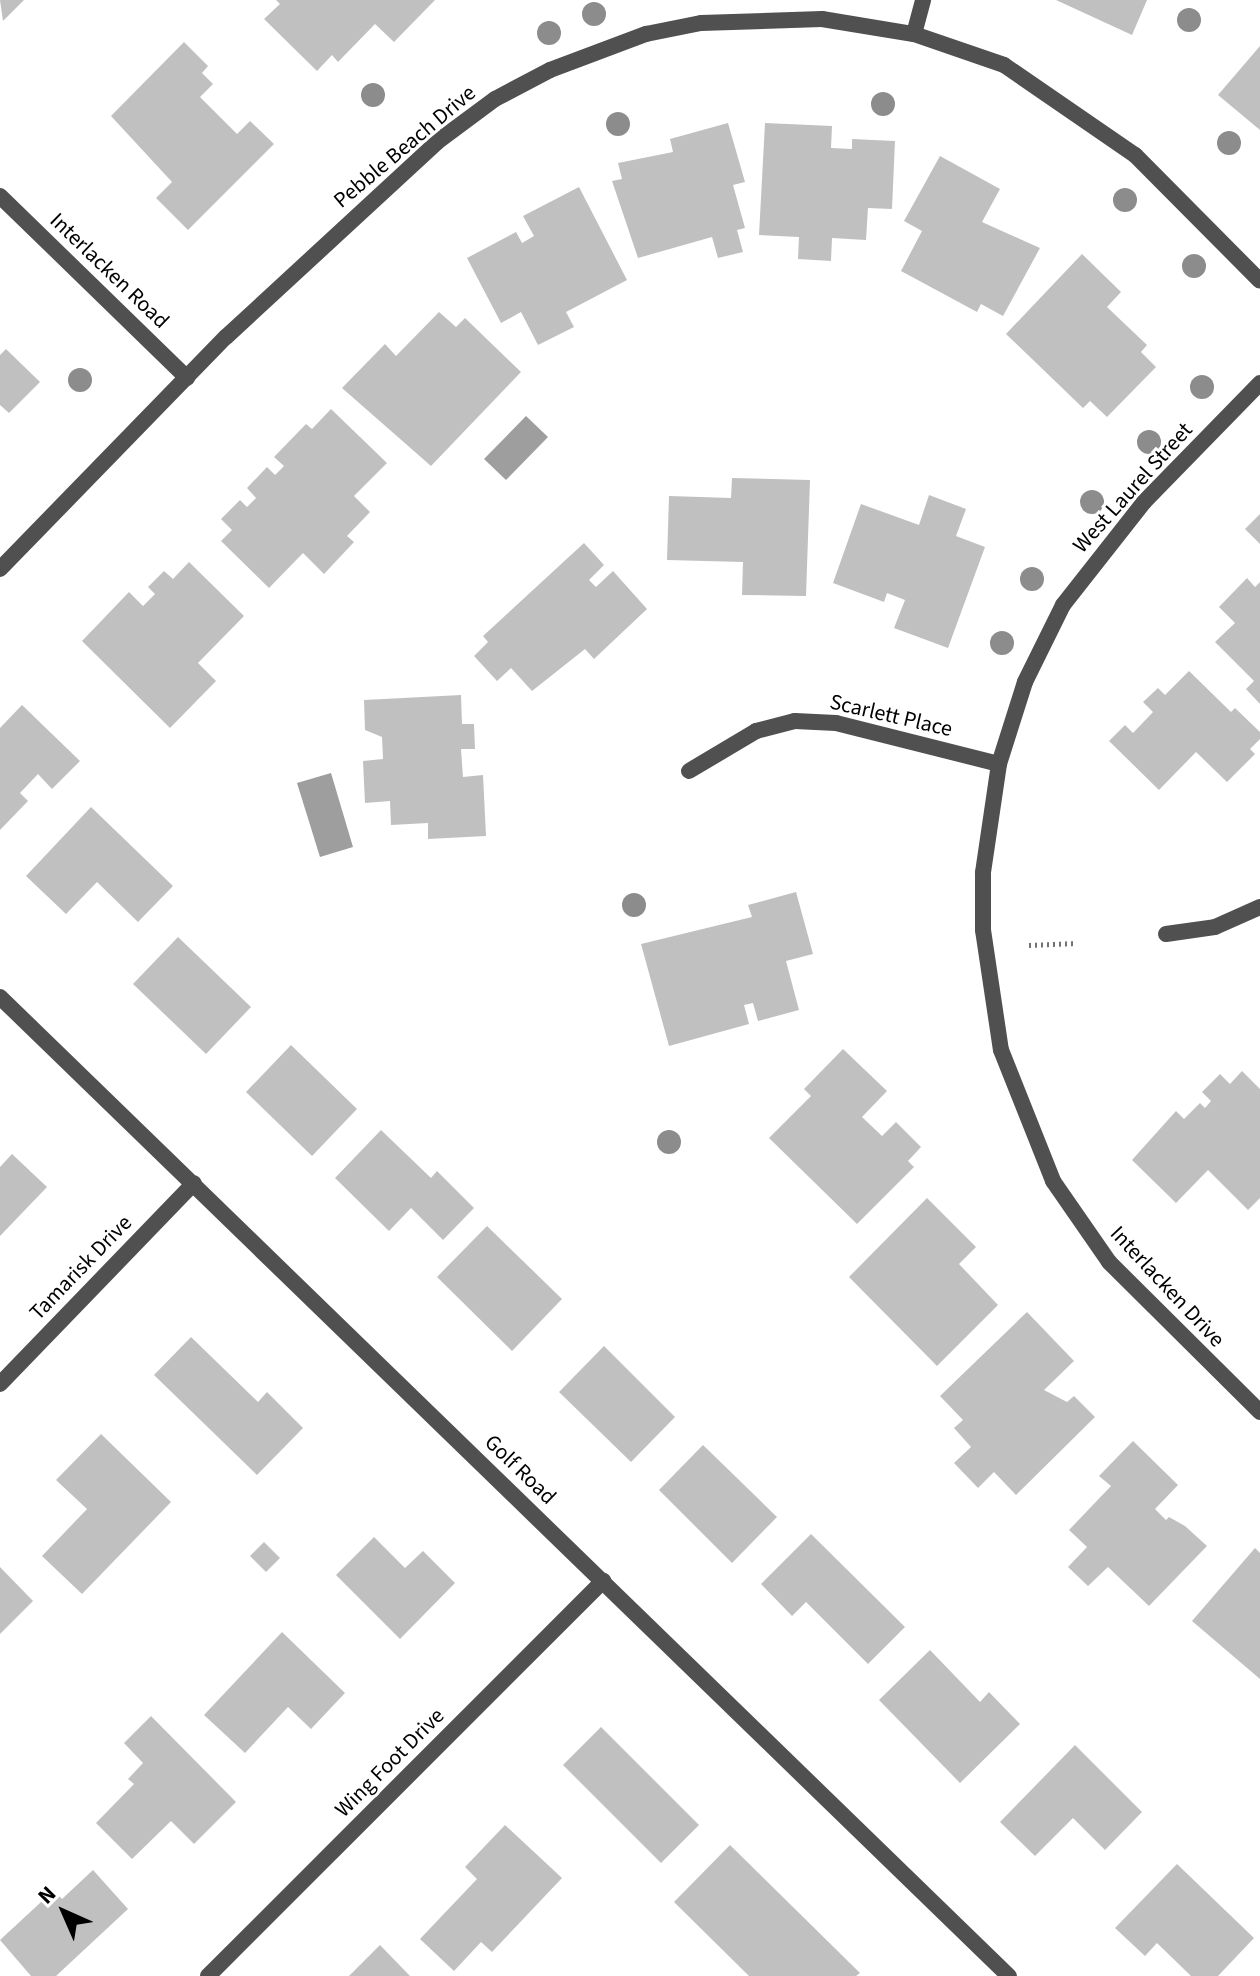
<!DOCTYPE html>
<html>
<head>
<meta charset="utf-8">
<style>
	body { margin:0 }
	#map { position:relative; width:1260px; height:1976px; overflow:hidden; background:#fff; font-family:"Source Sans 3",sans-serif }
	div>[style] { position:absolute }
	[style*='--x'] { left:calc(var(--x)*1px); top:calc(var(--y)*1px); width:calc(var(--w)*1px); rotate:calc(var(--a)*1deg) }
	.water>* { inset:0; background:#9e9e9e }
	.building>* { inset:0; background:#c0c0c0 }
	.path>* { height:5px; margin-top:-2.5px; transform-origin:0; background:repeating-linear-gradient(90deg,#727272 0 2px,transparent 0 6px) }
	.minor>* { height:16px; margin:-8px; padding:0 8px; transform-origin:8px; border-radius:8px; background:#505050 }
	.tertiary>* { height:16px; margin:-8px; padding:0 8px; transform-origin:8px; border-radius:8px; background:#505050 }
	.trees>* { width:24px; height:24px; margin:-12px; border-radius:50%; background:#8c8c8c }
	span { translate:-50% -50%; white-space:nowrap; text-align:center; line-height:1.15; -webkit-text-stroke:6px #fff; paint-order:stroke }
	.street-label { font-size:22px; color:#000 }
	.north { position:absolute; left:24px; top:1872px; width:80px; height:80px; -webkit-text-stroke:6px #fff; paint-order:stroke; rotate:315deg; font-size:22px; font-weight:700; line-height:32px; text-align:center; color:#000 }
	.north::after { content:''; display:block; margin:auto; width:28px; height:36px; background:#000; clip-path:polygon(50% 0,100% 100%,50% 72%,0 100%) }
</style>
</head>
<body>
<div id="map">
	<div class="water">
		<div style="clip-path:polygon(526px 416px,548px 437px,506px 480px,484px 459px)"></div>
		<div style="clip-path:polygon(331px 773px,353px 847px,320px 857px,297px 783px)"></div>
	</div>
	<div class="building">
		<div style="clip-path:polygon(0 0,24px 0,3px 21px)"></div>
		<div style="clip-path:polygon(276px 0,435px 0,394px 42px,375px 24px,338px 62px,332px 55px,317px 71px,264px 19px,280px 4px)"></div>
		<div style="clip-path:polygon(1056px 0,1147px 0,1132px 35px)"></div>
		<div style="clip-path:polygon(184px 42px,208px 66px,202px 73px,213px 84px,200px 97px,237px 134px,250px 121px,274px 144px,188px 230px,156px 198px,172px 182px,111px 116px)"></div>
		<div style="clip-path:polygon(1260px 46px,1260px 130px,1218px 95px)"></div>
		<div style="clip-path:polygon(728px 123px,745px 182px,733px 185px,745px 228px,737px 230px,743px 252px,718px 258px,712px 237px,638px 258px,612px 181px,622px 179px,618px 163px,673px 152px,670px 139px)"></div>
		<div style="clip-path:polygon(765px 123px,832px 126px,831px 148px,852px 149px,852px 139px,895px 141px,892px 209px,868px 208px,866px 240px,832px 238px,831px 261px,798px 259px,799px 237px,759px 235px)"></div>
		<div style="clip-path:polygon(940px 156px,1000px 189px,982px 222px,1040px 248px,1003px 316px,981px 304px,977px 312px,901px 271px,922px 231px,904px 221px)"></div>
		<div style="clip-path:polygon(579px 187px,627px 280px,566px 312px,574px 327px,538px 345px,521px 312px,501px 323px,467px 258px,516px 232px,522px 243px,534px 236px,523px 216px)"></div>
		<div style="clip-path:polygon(1082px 254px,1121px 292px,1107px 307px,1147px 345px,1141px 352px,1156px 367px,1107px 417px,1090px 401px,1083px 408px,1006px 334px)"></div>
		<div style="clip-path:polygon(439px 312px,456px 327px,465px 318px,521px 372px,431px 466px,342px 388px,385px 344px,396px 356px)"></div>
		<div style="clip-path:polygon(6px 349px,40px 382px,9px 413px,0 405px,0 355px)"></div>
		<div style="clip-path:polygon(331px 409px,387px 463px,354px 496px,370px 512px,347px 536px,354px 542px,324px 574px,303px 553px,269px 588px,221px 541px,232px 530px,221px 519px,240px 500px,247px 507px,256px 498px,247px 488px,267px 467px,275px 475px,284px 466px,274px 457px,306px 424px,312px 429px)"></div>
		<div style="clip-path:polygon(732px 478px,810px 480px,806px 596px,742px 595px,743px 562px,667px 560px,669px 496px,731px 498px)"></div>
		<div style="clip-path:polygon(929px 495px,966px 509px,956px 536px,985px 547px,948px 648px,894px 628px,905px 600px,887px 593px,884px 602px,833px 583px,861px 504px,919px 525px)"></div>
		<div style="clip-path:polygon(1260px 514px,1260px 544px,1245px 529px)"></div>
		<div style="clip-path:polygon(584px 543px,604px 565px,589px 580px,596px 587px,613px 571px,647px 609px,594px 659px,585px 649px,532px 691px,511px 668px,497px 681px,474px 656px,488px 642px,483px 636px)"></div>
		<div style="clip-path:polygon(189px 562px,244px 616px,198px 663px,216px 681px,170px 728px,82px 641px,129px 592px,143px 606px,155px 594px,148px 587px,164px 571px,173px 579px)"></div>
		<div style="clip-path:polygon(1247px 578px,1255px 587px,1260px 582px,1260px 704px,1246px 689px,1254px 681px,1215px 642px,1235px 623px,1219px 607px)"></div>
		<div style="clip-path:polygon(1189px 671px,1231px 712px,1235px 708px,1260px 732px,1260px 739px,1250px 749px,1255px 754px,1227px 782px,1196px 752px,1159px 790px,1109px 741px,1125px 725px,1133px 733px,1153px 712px,1143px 702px,1158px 688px,1165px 695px)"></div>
		<div style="clip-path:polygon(461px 695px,462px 724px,474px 724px,475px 749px,461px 749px,463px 777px,483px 775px,486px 836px,428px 839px,428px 823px,391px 825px,390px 801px,365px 803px,363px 761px,383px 759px,382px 737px,365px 730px,364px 700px)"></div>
		<div style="clip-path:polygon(22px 705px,80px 761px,52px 789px,38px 774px,20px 793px,28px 801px,0 830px,0 728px)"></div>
		<div style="clip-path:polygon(91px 807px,173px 886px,138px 922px,97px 882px,66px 914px,26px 876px)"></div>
		<div style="clip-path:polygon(796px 892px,813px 954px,786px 961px,799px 1010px,758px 1021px,753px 1003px,744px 1005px,749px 1024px,669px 1046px,641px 944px,752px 917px,748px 905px)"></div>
		<div style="clip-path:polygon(178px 937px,251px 1007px,206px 1054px,133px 984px)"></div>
		<div style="clip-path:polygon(291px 1045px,357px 1109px,312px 1156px,246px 1092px)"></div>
		<div style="clip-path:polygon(843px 1049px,887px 1091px,862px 1117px,882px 1136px,896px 1122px,921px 1147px,908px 1161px,914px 1167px,857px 1224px,769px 1138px,811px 1096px,804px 1089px)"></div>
		<div style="clip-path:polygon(1242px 1071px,1260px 1089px,1260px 1198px,1248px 1210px,1208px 1170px,1176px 1203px,1132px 1160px,1176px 1111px,1184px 1119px,1200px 1103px,1205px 1108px,1211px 1101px,1202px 1092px,1220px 1074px,1230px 1084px)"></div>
		<div style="clip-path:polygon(381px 1130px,431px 1178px,437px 1171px,474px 1208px,443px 1240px,411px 1208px,389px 1231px,335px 1178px)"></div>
		<div style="clip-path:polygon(12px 1154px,47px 1187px,0 1236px,0 1167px)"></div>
		<div style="clip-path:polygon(927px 1198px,976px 1247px,959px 1264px,998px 1305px,937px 1366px,849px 1277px)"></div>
		<div style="clip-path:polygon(487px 1226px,562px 1299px,512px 1351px,437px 1277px)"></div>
		<div style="clip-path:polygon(1027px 1312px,1074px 1361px,1044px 1390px,1067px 1402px,1074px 1396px,1095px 1417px,1016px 1495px,994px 1472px,978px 1488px,954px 1463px,971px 1447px,954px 1428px,963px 1420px,940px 1396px)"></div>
		<div style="clip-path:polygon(191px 1337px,258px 1402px,267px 1392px,303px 1428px,257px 1475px,154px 1375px)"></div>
		<div style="clip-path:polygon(604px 1346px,675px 1417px,631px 1462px,559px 1392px)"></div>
		<div style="clip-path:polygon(101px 1434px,171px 1502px,82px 1594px,42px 1556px,87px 1509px,56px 1480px)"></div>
		<div style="clip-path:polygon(1133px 1441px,1178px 1485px,1155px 1509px,1166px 1520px,1169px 1517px,1185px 1526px,1207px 1546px,1149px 1606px,1108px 1567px,1088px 1586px,1068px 1567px,1087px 1547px,1069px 1530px,1111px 1486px,1099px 1476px)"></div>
		<div style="clip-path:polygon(703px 1445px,777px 1517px,732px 1563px,659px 1490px)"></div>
		<div style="clip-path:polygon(811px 1534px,905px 1627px,868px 1664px,806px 1602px,792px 1616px,761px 1584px)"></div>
		<div style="clip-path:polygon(374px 1537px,405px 1568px,423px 1551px,455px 1583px,400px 1639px,336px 1575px)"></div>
		<div style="clip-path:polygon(264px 1542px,280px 1558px,266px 1572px,250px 1556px)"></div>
		<div style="clip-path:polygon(1255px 1548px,1260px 1553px,1260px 1679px,1192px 1621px)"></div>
		<div style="clip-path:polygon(0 1567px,33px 1601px,0 1634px)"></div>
		<div style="clip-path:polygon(282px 1632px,345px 1693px,311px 1729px,288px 1707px,245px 1753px,204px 1715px)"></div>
		<div style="clip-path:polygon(930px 1650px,980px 1702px,989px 1692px,1020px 1724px,960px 1783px,879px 1700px)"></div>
		<div style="clip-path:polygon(151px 1716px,236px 1802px,194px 1844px,171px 1821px,132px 1859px,96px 1823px,134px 1784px,128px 1779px,143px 1763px,124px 1743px)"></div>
		<div style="clip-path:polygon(601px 1727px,699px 1825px,661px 1863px,563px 1765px)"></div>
		<div style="clip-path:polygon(1075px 1745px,1142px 1812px,1105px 1850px,1073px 1818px,1035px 1856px,1000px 1822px)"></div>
		<div style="clip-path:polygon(505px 1825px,562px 1878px,492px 1952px,481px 1942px,454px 1971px,420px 1939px,477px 1879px,465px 1867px)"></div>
		<div style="clip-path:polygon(730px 1845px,860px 1973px,856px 1976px,749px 1976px,674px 1902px)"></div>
		<div style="clip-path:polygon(1177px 1864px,1254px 1938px,1218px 1976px,1191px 1976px,1157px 1943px,1145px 1956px,1115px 1928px)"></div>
		<div style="clip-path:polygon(93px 1870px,128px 1909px,56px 1976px,31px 1976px,0 1940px,54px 1890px,62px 1899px)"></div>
		<div style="clip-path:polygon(380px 1945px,410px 1976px,349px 1976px)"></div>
	</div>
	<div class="path">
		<div style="--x:1029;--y:945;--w:48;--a:-2.4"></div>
	</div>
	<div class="minor">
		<div style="--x:914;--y:34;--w:35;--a:-75"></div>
		<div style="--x:0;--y:196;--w:261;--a:44.2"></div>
		<div style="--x:0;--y:569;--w:324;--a:-45.8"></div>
		<div style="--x:226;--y:337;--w:287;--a:-42.7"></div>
		<div style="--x:437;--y:142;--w:72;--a:-36.6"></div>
		<div style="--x:495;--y:99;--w:62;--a:-27.8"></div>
		<div style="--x:550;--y:70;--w:103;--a:-20.6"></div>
		<div style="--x:646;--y:34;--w:56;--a:-11.3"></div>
		<div style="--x:701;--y:23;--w:121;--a:-1.9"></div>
		<div style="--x:822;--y:19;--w:93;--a:9.3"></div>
		<div style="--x:914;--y:34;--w:95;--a:19"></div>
		<div style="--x:1004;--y:65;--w:159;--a:34.5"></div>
		<div style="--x:1135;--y:155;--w:177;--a:45.2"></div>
		<div style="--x:689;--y:771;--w:78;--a:-30.8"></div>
		<div style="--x:756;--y:731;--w:40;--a:-14.4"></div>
		<div style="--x:795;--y:721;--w:41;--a:2.8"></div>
		<div style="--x:836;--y:723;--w:168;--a:14.1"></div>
		<div style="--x:1166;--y:934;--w:49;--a:-8.1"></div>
		<div style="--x:1215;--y:927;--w:49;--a:-24"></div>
		<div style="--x:0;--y:997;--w:1406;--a:44.14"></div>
		<div style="--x:0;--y:1384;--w:279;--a:-46"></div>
		<div style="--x:208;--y:1976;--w:559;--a:-45"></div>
	</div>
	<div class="tertiary">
		<div style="--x:1260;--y:383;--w:166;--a:134.3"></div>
		<div style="--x:1144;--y:502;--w:131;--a:128.2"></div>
		<div style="--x:1063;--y:605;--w:86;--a:116.3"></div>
		<div style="--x:1025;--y:682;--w:86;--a:107.6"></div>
		<div style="--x:999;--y:764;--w:110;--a:98.4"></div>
		<div style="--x:983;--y:873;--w:57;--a:90"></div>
		<div style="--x:983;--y:930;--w:121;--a:81.5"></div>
		<div style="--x:1001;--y:1050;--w:141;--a:68.3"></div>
		<div style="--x:1053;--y:1181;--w:98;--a:55.3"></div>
		<div style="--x:1109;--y:1262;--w:213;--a:44.8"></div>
	</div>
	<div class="trees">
		<div style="left:594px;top:14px"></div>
		<div style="left:1189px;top:20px"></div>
		<div style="left:549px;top:33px"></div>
		<div style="left:373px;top:95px"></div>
		<div style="left:883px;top:104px"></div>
		<div style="left:618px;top:124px"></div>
		<div style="left:1229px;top:143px"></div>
		<div style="left:1125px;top:200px"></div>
		<div style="left:1194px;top:266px"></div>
		<div style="left:80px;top:380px"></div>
		<div style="left:1202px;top:387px"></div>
		<div style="left:1149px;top:442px"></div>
		<div style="left:1092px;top:502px"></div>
		<div style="left:1032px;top:579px"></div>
		<div style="left:1002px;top:643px"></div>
		<div style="left:634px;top:905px"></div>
		<div style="left:669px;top:1142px"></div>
	</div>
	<div class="street-label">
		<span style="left:405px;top:147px;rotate:-40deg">Pebble Beach Drive</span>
		<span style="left:109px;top:271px;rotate:44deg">Interlacken Road</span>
		<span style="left:1133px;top:488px;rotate:-48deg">West Laurel Street</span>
		<span style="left:891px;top:716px;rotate:13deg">Scarlett Place</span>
		<span style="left:81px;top:1268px;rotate:-46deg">Tamarisk Drive</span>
		<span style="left:1167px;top:1287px;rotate:47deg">Interlacken Drive</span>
		<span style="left:520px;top:1470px;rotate:44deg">Golf Road</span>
		<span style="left:390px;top:1763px;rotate:-45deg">Wing Foot Drive</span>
	</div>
	<div class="north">N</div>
</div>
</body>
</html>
